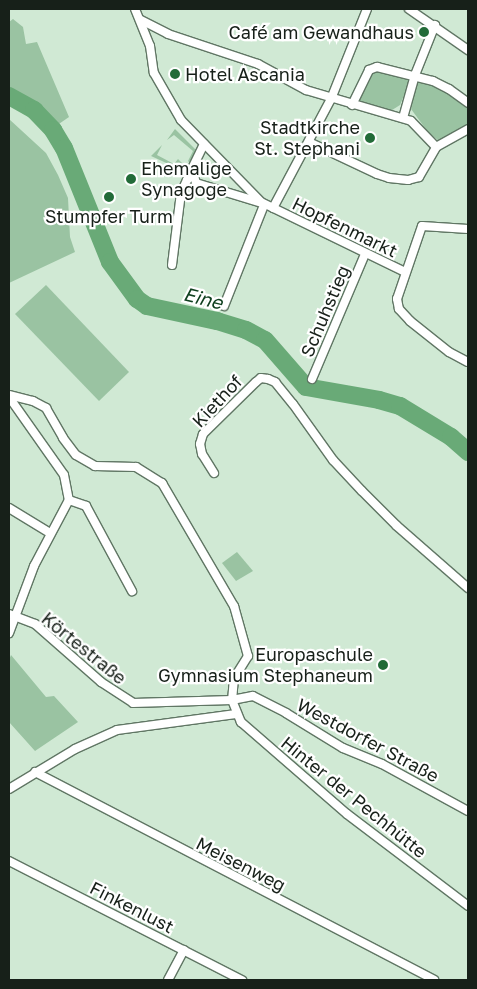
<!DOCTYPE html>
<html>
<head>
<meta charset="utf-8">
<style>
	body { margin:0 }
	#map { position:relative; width:477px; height:989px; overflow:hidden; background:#d0e9d4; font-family:"Golos Text",sans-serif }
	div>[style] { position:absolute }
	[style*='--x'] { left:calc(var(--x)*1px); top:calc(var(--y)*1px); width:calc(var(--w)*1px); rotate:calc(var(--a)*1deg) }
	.green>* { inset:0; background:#9ac3a2 }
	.river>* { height:18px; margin:-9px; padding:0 9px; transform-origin:9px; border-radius:9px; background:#69aa77 }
	.roads { filter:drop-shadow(1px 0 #607664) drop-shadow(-1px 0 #607664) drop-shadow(0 1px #607664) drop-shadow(0 -1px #607664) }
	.street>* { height:8px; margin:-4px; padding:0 4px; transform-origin:4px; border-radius:4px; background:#fff }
	.dots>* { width:14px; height:14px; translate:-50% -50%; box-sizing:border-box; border:2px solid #fff; border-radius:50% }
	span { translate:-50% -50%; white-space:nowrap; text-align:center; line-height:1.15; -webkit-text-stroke:4.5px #fff; paint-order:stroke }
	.poi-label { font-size:18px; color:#172019 }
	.right { translate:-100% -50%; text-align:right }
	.left { translate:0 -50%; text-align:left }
	.street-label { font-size:18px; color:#172019 }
	.water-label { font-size:19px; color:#0f401f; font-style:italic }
	.frame { position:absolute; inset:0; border:10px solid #172019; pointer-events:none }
</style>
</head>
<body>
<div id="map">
	<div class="green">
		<div style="clip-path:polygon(13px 19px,23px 27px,26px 44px,37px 42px,69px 117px,53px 128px,9px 90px,9px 22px)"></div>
		<div style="clip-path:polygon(377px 69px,408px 77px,410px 81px,400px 105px,389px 112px,358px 103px,370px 72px)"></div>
		<div style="clip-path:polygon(418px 80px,435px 84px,454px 95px,468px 106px,468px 125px,439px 141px,428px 132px,411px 109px)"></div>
		<div style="clip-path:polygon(9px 119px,46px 153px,58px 175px,68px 198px,70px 237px,75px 252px,9px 283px)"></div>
		<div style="clip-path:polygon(175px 129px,196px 150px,190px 163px,188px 161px,193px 151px,174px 135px,167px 140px)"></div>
		<div style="clip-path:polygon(162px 145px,157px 155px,174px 164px,178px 159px,188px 169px,186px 172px,151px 156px)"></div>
		<div style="clip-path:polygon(46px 285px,129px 372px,99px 401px,15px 314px)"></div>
		<div style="clip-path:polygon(237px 552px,253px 571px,236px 581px,222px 563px)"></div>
		<div style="clip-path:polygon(11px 655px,46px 697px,54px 696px,78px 722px,35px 751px,9px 722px,9px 660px)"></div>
	</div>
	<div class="river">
		<div style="--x:9;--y:96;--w:29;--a:29"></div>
		<div style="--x:34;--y:110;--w:28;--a:46"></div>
		<div style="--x:53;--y:130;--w:21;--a:59"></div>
		<div style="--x:64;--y:148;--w:123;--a:68"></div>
		<div style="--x:110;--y:262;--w:46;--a:53.9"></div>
		<div style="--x:137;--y:299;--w:12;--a:35"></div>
		<div style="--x:147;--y:306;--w:72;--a:12.1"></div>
		<div style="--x:217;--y:321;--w:30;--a:17"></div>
		<div style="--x:246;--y:330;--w:21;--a:28"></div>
		<div style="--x:265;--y:340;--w:62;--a:48.9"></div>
		<div style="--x:306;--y:387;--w:74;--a:10.1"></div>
		<div style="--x:379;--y:400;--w:22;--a:16"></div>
		<div style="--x:400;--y:406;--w:60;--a:31.3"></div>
		<div style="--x:451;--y:437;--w:23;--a:41"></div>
	</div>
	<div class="roads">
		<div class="street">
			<div style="--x:135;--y:9;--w:40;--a:68"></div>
			<div style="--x:150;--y:46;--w:27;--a:82"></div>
			<div style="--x:154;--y:73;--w:54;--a:60.1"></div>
			<div style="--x:181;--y:120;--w:115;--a:45.7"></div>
			<div style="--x:261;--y:202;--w:160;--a:25.9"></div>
			<div style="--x:409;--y:9;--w:72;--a:34.8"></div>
			<div style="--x:141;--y:20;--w:30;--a:27"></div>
			<div style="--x:168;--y:34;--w:95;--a:18.4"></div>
			<div style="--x:258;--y:64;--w:55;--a:28.4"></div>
			<div style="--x:306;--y:90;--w:109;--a:16.4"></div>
			<div style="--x:411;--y:121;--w:36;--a:46"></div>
			<div style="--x:436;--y:147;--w:37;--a:-29"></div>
			<div style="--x:352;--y:105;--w:39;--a:-64"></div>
			<div style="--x:369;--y:70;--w:9;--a:-21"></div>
			<div style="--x:377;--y:67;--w:58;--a:14"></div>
			<div style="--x:433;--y:81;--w:18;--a:27"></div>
			<div style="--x:449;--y:89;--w:24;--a:36"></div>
			<div style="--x:403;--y:118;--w:45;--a:-74.4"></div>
			<div style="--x:415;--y:75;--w:54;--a:-68.2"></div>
			<div style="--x:309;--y:142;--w:75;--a:25.2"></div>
			<div style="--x:377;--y:174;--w:13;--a:18"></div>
			<div style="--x:389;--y:178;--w:19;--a:6"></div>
			<div style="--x:408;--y:180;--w:11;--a:-15"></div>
			<div style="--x:419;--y:177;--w:34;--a:-60"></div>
			<div style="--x:204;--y:144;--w:28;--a:116"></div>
			<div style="--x:192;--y:169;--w:15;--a:74"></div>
			<div style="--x:196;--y:183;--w:66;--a:16.8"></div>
			<div style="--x:273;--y:208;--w:123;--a:-62"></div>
			<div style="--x:331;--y:99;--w:97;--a:-68.2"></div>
			<div style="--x:468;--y:229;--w:46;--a:-176.3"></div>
			<div style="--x:422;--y:226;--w:77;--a:108.9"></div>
			<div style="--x:397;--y:299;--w:10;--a:79"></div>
			<div style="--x:399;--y:309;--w:16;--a:47"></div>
			<div style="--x:410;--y:321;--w:50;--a:38.5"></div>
			<div style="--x:449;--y:352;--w:21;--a:28"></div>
			<div style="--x:172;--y:265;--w:73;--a:-82.9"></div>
			<div style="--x:181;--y:193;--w:14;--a:-65"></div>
			<div style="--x:187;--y:180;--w:6;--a:-39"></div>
			<div style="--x:224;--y:306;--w:109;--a:-68.4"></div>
			<div style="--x:312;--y:379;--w:136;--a:-67"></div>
			<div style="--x:9;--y:395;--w:25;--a:14"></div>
			<div style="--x:33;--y:401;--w:15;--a:28"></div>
			<div style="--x:46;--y:408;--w:34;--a:60"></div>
			<div style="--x:63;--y:438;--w:21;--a:53"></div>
			<div style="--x:76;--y:455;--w:22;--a:30"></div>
			<div style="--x:95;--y:466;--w:41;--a:1.4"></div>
			<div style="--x:136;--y:467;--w:31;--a:32"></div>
			<div style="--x:162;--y:483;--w:143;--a:59.7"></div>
			<div style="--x:234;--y:606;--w:52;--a:74.4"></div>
			<div style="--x:248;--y:656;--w:26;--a:122"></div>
			<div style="--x:234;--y:678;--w:22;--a:95"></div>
			<div style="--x:232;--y:700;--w:24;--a:68"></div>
			<div style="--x:241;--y:722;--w:140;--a:41"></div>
			<div style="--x:347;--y:814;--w:152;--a:37.2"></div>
			<div style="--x:9;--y:397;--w:95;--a:54.8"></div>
			<div style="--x:64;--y:475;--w:25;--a:79"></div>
			<div style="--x:214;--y:473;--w:22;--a:-122"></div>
			<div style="--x:202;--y:454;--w:10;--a:-101"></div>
			<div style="--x:200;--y:444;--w:10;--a:-73"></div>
			<div style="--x:203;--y:434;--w:74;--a:-44.5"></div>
			<div style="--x:256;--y:382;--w:6;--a:-39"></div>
			<div style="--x:261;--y:378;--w:7;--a:8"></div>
			<div style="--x:268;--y:379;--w:8;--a:23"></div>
			<div style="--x:275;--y:382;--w:28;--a:51"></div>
			<div style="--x:293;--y:404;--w:69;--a:54.5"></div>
			<div style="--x:333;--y:460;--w:42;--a:46.9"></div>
			<div style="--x:362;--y:491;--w:49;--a:45"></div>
			<div style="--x:397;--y:526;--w:94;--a:41.1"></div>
			<div style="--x:69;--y:500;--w:18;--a:19"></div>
			<div style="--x:86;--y:506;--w:97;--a:61.6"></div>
			<div style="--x:9;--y:508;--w:48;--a:31.4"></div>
			<div style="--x:9;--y:614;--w:28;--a:21"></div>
			<div style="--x:35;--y:624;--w:88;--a:41.3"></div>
			<div style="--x:101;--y:682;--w:38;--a:33"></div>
			<div style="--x:133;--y:703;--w:99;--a:-1.7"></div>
			<div style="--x:232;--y:700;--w:21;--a:-11"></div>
			<div style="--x:253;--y:696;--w:37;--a:27"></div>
			<div style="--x:286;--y:713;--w:67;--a:31.6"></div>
			<div style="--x:343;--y:748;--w:42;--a:22.3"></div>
			<div style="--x:382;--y:764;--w:98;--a:28.7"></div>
			<div style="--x:9;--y:633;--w:72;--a:-69.5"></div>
			<div style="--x:34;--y:566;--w:75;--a:-62.1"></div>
			<div style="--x:35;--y:772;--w:450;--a:27.5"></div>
			<div style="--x:9;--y:789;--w:77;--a:-31.2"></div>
			<div style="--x:75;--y:749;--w:46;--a:-24.3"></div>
			<div style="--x:117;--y:730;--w:120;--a:-7.7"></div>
			<div style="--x:9;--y:861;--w:262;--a:27.1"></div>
			<div style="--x:168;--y:980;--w:34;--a:-62"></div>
		</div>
	</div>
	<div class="dots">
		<div style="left:424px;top:32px;background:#226b38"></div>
		<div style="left:175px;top:74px;background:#226b38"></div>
		<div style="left:370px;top:138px;background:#226b38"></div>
		<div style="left:131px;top:179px;background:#226b38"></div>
		<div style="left:109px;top:197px;background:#226b38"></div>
		<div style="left:383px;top:665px;background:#226b38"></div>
	</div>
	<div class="poi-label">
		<span class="right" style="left:414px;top:32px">Café am Gewandhaus</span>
		<span class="left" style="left:185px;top:74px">Hotel Ascania</span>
		<span class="right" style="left:360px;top:138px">Stadtkirche<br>St. Stephani</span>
		<span class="left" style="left:141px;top:179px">Ehemalige<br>Synagoge</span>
		<span style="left:109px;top:216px">Stumpfer Turm</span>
		<span class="right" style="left:373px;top:665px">Europaschule<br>Gymnasium Stephaneum</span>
	</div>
	<div class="street-label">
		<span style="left:345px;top:227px;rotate:26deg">Hopfenmarkt</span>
		<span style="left:325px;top:311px;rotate:-67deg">Schuhstieg</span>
		<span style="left:217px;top:401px;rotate:-47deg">Kiethof</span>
		<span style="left:84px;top:648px;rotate:39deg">Körtestraße</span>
		<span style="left:368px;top:740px;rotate:28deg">Westdorfer Straße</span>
		<span style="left:354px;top:797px;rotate:39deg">Hinter der Pechhütte</span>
		<span style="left:241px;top:864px;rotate:27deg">Meisenweg</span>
		<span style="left:132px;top:907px;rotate:27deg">Finkenlust</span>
	</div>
	<div class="water-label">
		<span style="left:203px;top:298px;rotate:14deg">Eine</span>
	</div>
	<div class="frame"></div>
</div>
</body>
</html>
